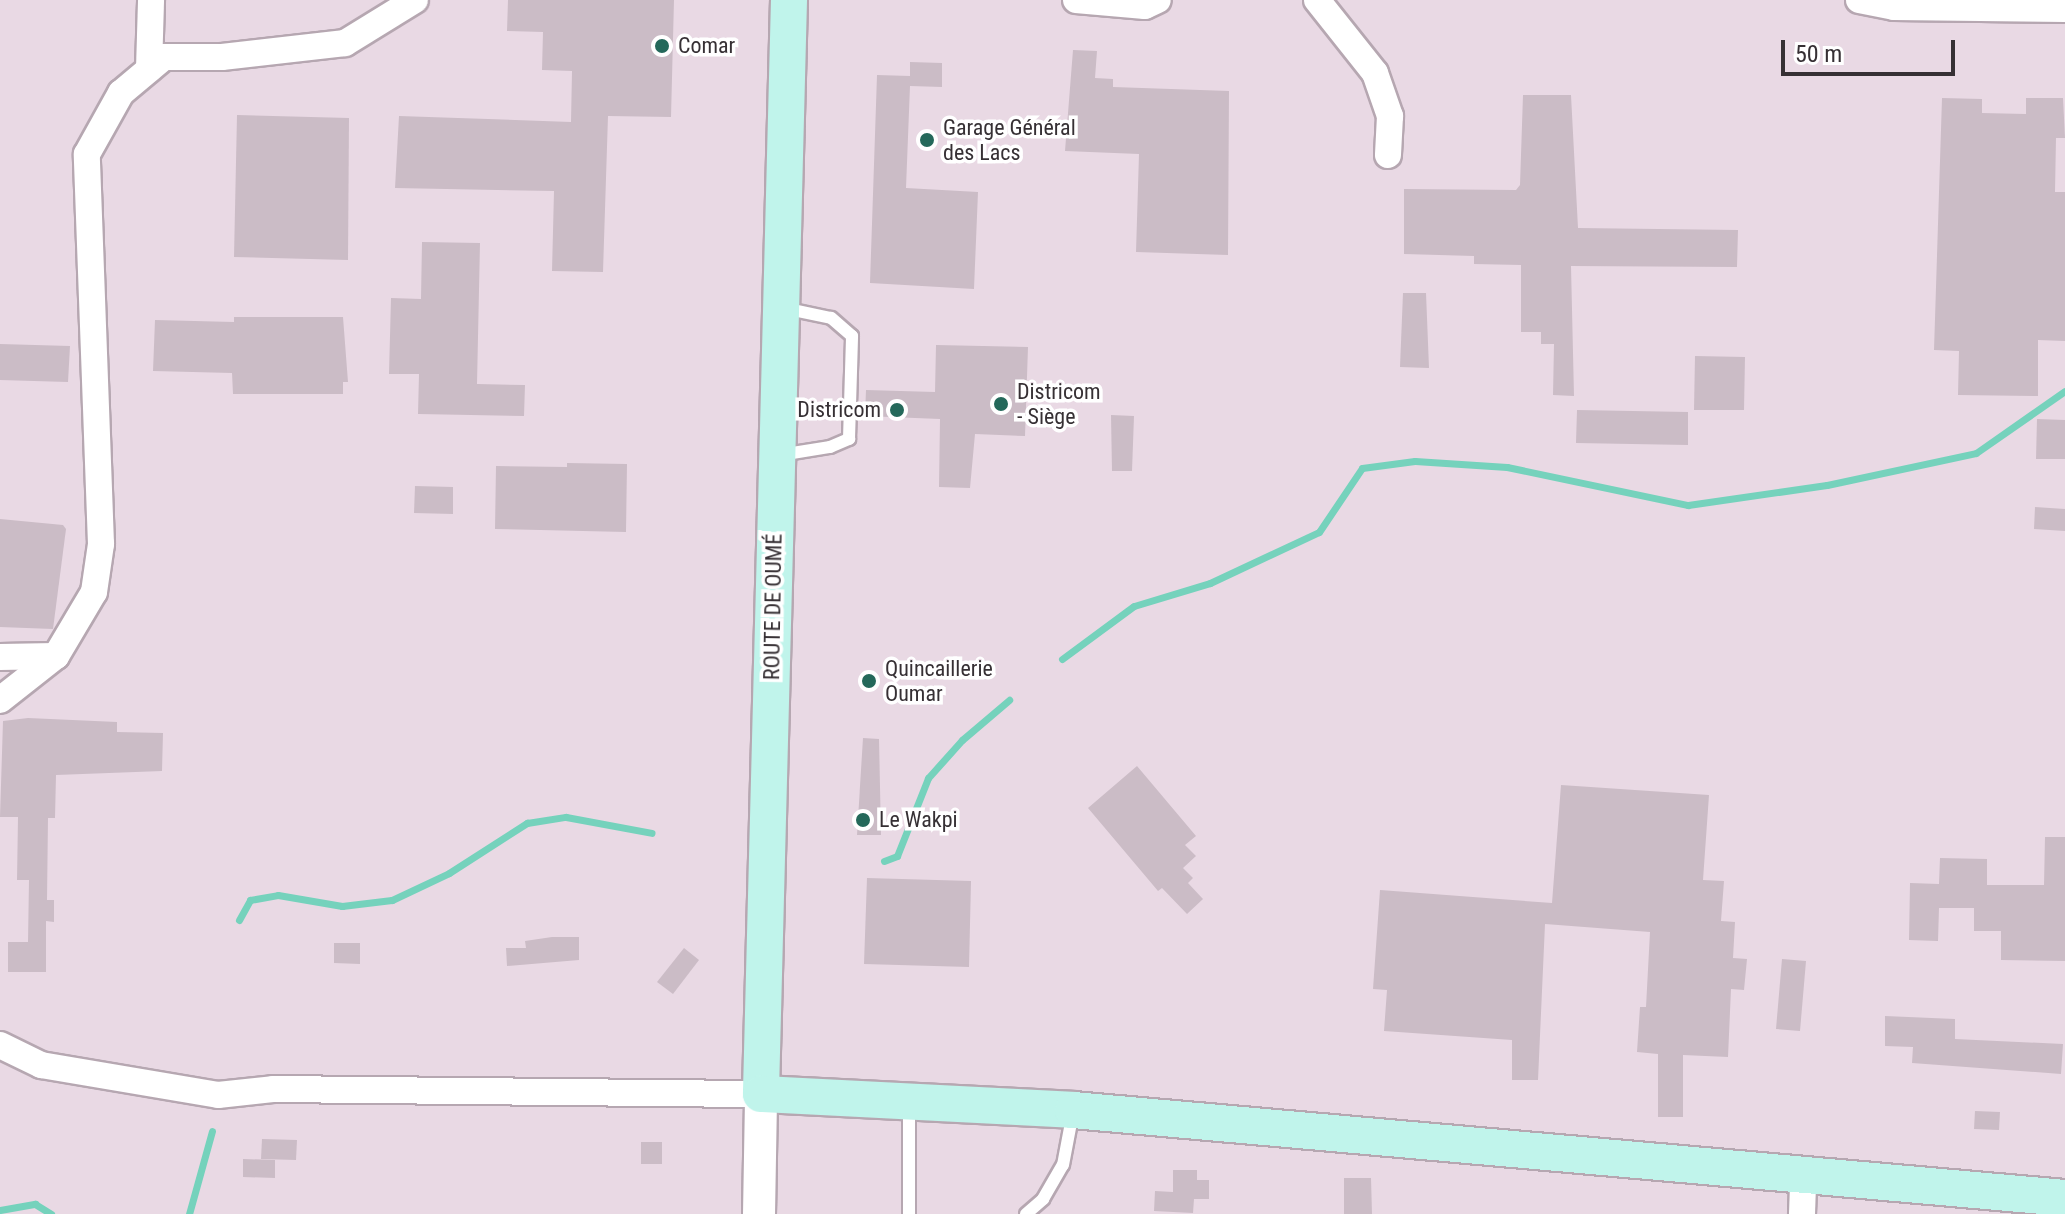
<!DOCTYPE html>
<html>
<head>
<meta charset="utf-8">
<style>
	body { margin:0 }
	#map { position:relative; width:2065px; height:1214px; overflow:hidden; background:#e9d9e4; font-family:"Roboto Condensed",sans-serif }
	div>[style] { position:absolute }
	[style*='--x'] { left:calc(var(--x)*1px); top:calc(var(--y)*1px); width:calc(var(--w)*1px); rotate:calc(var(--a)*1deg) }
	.stream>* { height:7px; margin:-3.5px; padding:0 3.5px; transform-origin:3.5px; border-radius:3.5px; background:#75d2bc }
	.building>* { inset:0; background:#cbbcc6 }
	.roads { filter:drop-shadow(2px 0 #b6a7b1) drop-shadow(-2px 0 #b6a7b1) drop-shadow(0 2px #b6a7b1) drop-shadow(0 -2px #b6a7b1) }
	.service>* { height:12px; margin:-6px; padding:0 6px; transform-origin:6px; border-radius:6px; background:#fff }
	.minor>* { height:26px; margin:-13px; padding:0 13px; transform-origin:13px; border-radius:13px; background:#fff }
	.tertiary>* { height:32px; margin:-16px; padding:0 16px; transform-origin:16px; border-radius:16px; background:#fff }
	.secondary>* { height:36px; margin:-18px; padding:0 18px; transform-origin:18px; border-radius:18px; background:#c0f4eb }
	.dots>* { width:22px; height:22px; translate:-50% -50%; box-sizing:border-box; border:4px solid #fff; border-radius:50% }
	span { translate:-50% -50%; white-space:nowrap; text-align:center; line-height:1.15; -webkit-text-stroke:7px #fff; paint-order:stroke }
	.poi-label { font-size:22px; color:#363034 }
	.left { translate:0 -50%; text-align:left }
	.right { translate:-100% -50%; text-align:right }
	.street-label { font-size:22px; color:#363034 }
	.scale { position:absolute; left:1781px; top:40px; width:174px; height:36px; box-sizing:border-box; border:4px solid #363034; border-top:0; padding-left:10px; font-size:24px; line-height:28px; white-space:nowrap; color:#363034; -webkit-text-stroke:6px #fff; paint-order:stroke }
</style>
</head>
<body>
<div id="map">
	<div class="stream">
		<div style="--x:1062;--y:659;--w:89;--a:-36.4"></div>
		<div style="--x:1134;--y:606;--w:79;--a:-16.8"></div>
		<div style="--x:1210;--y:583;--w:120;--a:-25.1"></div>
		<div style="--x:1319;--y:532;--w:77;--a:-56.1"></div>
		<div style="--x:1362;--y:468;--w:53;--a:-7.5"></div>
		<div style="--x:1415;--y:461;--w:92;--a:3.7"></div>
		<div style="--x:1507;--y:467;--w:185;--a:11.9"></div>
		<div style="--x:1688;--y:505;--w:140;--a:-8.2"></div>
		<div style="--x:1827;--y:485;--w:152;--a:-12.1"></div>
		<div style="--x:1976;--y:453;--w:108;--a:-34.9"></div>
		<div style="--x:884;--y:861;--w:14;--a:-21"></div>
		<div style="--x:897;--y:856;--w:84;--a:-68.3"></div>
		<div style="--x:928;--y:778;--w:51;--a:-48.2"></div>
		<div style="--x:962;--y:740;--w:62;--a:-40.4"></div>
		<div style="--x:239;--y:920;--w:23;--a:-61"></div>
		<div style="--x:250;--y:900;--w:28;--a:-10"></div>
		<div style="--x:278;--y:895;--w:65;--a:9.8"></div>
		<div style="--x:342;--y:906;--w:50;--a:-6.8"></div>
		<div style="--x:392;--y:900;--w:63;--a:-25.3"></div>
		<div style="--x:449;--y:873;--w:93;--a:-32.7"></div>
		<div style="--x:527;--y:823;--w:39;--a:-9"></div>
		<div style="--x:566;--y:817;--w:87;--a:10.5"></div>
		<div style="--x:0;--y:1210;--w:36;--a:-10"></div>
		<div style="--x:35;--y:1204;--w:19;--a:32"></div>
		<div style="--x:189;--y:1214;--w:86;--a:-74.5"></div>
	</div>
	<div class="building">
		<div style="clip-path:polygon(508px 0,674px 0,671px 117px,608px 116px,603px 272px,552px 271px,554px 191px,395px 188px,399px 116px,571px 122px,572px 71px,542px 70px,543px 32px,507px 31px)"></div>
		<div style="clip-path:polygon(1073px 50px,1097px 51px,1095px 78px,1113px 79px,1113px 87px,1229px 91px,1228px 255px,1136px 252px,1139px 154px,1065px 151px)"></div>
		<div style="clip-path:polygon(910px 62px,942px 63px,942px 87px,910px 86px,906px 188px,978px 192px,974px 289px,870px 283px,877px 75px,910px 76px)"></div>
		<div style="clip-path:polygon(1523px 95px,1571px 95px,1578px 228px,1738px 230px,1737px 267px,1571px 266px,1574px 396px,1553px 395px,1554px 344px,1541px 344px,1541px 332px,1521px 332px,1521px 265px,1474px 264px,1474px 256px,1404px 254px,1404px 189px,1516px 190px,1520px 185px)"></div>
		<div style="clip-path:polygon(1942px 98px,1982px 99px,1982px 113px,2026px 114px,2026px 98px,2063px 98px,2065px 138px,2056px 138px,2055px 192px,2065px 192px,2065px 341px,2038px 340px,2038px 396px,1958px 395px,1959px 351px,1934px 350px)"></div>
		<div style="clip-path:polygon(237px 115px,349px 118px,348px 260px,234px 257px)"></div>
		<div style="clip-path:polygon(422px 242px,480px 243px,477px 384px,525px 385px,524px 416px,418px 414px,419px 374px,389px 374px,391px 298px,421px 299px)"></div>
		<div style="clip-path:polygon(1403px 293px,1426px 293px,1429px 368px,1400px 367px)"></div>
		<div style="clip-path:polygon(234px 317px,343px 317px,348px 382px,343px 382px,343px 394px,233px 394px,232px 373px,153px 371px,155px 320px,234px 322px)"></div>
		<div style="clip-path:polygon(0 344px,70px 346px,68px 382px,0 380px)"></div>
		<div style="clip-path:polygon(936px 345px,1028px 347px,1025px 436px,975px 434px,970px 488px,939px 487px,940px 419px,865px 416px,866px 390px,935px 392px)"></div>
		<div style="clip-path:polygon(1695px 356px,1745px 357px,1744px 410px,1694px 410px)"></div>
		<div style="clip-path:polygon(1577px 410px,1688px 412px,1688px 445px,1576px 443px)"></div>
		<div style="clip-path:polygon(1111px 415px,1134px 416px,1132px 471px,1112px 471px)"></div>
		<div style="clip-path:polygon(2037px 419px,2065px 420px,2065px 459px,2036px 459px)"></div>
		<div style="clip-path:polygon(567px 463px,627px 464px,626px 532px,495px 529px,496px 466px,567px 467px)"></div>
		<div style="clip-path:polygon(415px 486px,453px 487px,453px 514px,414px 513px)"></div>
		<div style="clip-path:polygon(2035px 507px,2065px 509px,2065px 531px,2034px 529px)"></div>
		<div style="clip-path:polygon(0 519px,63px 525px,66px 529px,53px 629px,0 627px)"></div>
		<div style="clip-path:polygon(28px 718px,117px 722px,117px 732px,163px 733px,162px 771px,56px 775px,55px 818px,48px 818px,47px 900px,54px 900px,54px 922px,46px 921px,46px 972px,8px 972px,8px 942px,28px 942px,29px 880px,17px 880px,18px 817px,0 817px,3px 721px)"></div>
		<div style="clip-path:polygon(863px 738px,879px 739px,881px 835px,857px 835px)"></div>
		<div style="clip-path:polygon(1137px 766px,1196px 836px,1185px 845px,1196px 856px,1183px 868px,1193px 878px,1188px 883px,1203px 899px,1187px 914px,1162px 888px,1158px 891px,1088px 808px)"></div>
		<div style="clip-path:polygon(1561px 785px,1709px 795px,1703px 880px,1724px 881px,1721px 921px,1735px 922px,1733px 958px,1747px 959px,1744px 990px,1731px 989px,1728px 1057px,1683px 1055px,1683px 1117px,1658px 1117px,1658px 1054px,1637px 1052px,1640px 1007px,1646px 1007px,1650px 932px,1545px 924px,1538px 1080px,1512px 1080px,1512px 1040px,1384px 1031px,1387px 990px,1373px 989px,1380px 890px,1552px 903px)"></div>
		<div style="clip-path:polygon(2045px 837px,2065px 837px,2065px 961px,2001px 960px,2001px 931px,1974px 931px,1974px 908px,1939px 908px,1938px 941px,1909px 940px,1910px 883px,1939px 884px,1940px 858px,1987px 859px,1987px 885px,2044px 885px)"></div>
		<div style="clip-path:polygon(867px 878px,971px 881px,969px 967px,864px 964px)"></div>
		<div style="clip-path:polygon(552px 937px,579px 937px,579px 960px,507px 966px,506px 948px,526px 948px,525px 941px)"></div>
		<div style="clip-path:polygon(334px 943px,360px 943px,360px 964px,334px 963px)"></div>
		<div style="clip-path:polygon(684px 948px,699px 960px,673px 994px,657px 982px)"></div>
		<div style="clip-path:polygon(1782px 959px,1806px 961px,1800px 1031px,1776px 1029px)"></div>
		<div style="clip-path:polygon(1885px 1016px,1955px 1019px,1955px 1039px,2063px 1044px,2061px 1074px,1912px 1063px,1913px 1047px,1885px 1046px)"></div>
		<div style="clip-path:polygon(1975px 1111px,2000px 1112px,1999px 1130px,1974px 1129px)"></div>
		<div style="clip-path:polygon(262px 1139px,297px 1140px,296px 1160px,261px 1159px)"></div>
		<div style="clip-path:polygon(641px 1142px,662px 1142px,662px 1164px,641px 1164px)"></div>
		<div style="clip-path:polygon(243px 1159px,275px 1160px,275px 1178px,243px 1177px)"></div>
		<div style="clip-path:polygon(1173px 1170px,1197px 1170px,1197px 1180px,1209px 1180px,1209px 1199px,1194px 1199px,1193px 1213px,1154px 1211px,1155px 1191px,1173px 1192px)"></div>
		<div style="clip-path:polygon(1344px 1178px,1371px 1178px,1372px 1214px,1344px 1214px)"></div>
	</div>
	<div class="roads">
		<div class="service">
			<div style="--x:780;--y:455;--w:51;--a:-9.1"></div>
			<div style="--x:830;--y:447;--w:21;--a:-23"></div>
			<div style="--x:849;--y:439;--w:103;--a:-88.3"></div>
			<div style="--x:852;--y:336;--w:28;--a:-139"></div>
			<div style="--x:831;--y:318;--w:48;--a:-168"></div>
			<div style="--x:909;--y:1105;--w:109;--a:90"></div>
			<div style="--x:1026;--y:1214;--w:23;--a:-41"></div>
			<div style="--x:1043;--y:1199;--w:39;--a:-60"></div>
			<div style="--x:1063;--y:1165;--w:54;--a:-79.3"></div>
		</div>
		<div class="minor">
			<div style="--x:1076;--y:0;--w:69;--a:5"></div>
			<div style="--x:1145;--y:6;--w:14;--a:-25"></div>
			<div style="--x:1317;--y:0;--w:93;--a:51.5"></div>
			<div style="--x:1375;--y:73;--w:46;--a:70.8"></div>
			<div style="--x:1390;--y:116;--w:39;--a:93"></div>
			<div style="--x:1859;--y:0;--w:36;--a:11"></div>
			<div style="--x:1894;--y:7;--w:171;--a:0.7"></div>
			<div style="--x:149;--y:69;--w:69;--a:-88.3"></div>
			<div style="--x:0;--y:657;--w:56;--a:-1"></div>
			<div style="--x:0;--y:700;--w:71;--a:-38.2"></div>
			<div style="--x:56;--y:656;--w:74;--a:-59.3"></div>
			<div style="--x:94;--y:592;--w:49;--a:-81.7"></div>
			<div style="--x:101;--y:544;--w:390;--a:-92.1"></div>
			<div style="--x:87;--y:154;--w:70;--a:-60.9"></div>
			<div style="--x:121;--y:93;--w:56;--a:-39.9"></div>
			<div style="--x:164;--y:57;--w:58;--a:0"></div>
			<div style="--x:222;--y:57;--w:124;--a:-6.5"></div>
			<div style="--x:345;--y:43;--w:82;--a:-31.6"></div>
			<div style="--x:0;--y:1045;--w:46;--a:26"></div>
			<div style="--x:41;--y:1065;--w:180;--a:9.6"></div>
			<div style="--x:218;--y:1095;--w:55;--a:-6.2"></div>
			<div style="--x:273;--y:1089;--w:488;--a:0.6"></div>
			<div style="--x:1802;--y:1214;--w:37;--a:-88"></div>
		</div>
		<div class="tertiary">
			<div style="--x:759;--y:1214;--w:120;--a:-89"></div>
		</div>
		<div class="secondary">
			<div style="--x:789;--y:0;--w:1094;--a:91.47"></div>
			<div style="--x:761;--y:1094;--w:312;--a:2.9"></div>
			<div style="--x:1073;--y:1110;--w:996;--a:5.07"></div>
		</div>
	</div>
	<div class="dots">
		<div style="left:662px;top:46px;background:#24685a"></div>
		<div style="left:927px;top:140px;background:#24685a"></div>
		<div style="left:1001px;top:404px;background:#24685a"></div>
		<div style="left:897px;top:410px;background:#24685a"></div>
		<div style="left:869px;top:681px;background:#24685a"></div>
		<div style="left:863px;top:820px;background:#24685a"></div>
	</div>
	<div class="poi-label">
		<span class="left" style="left:678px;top:46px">Comar</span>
		<span class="left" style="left:943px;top:140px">Garage Général<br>des Lacs</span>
		<span class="left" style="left:1017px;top:404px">Districom<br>- Siège</span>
		<span class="right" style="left:881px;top:410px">Districom</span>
		<span class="left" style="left:885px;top:681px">Quincaillerie<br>Oumar</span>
		<span class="left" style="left:879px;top:820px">Le Wakpi</span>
	</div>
	<div class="street-label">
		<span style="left:773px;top:607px;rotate:-89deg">ROUTE DE OUMÉ</span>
	</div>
	<div class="scale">50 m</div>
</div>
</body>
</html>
